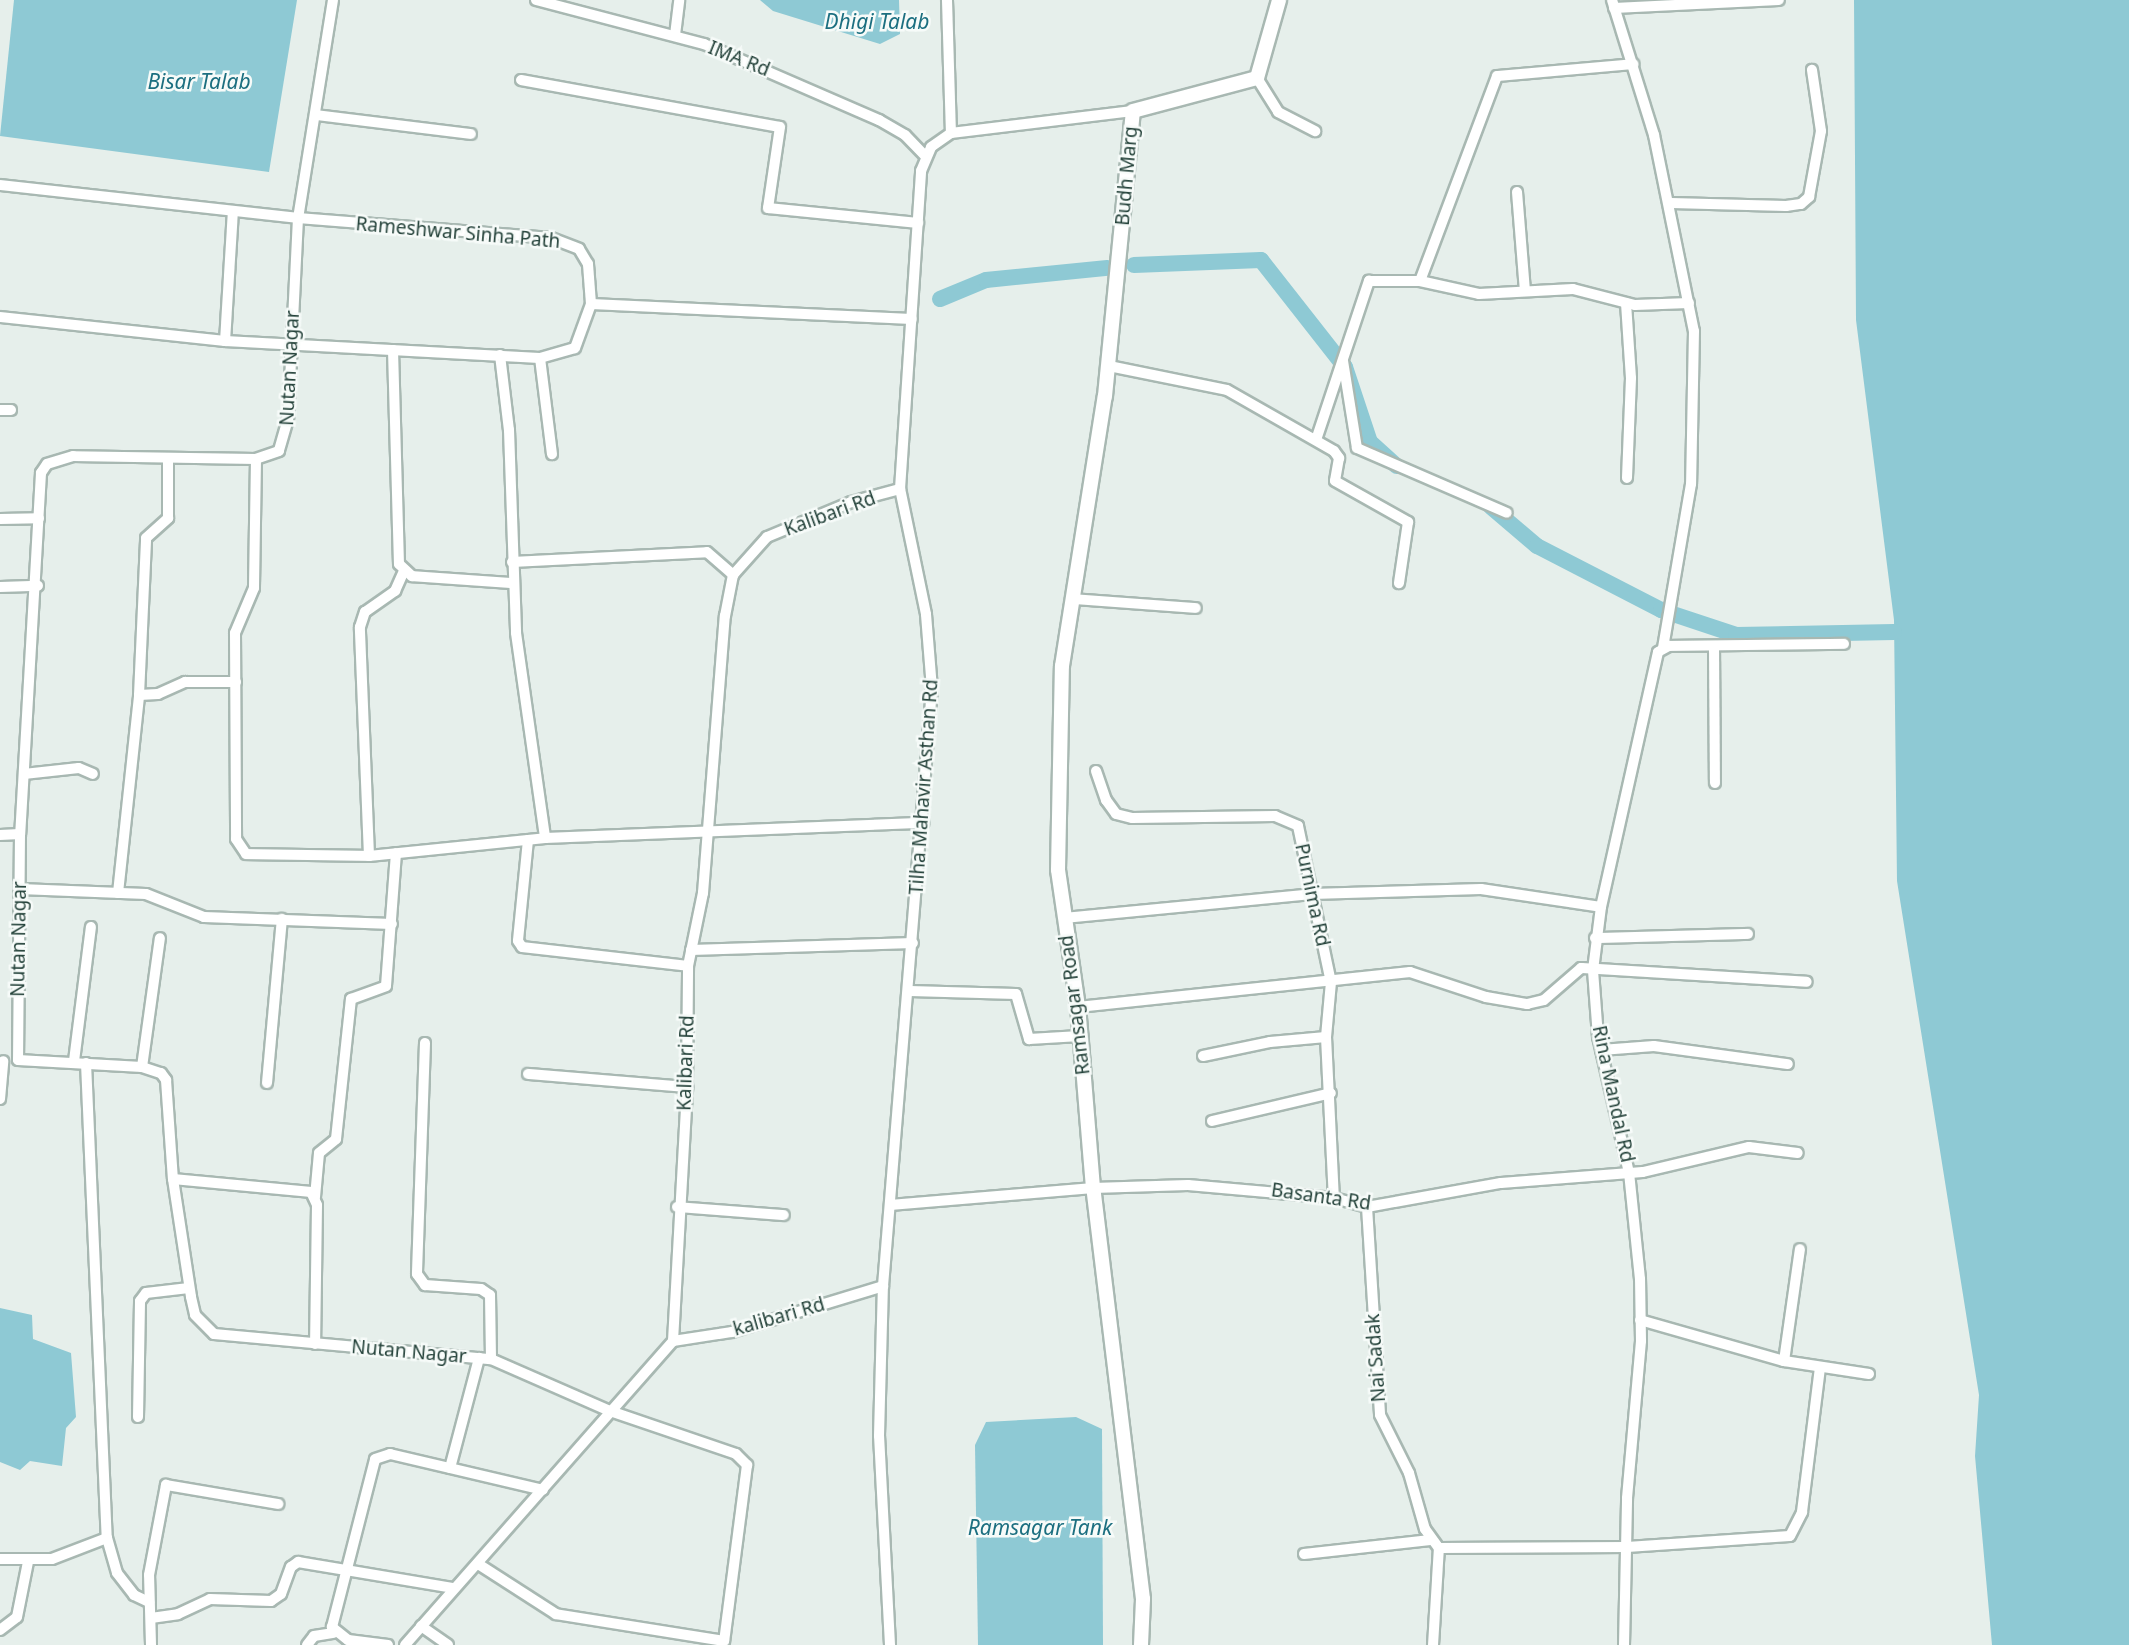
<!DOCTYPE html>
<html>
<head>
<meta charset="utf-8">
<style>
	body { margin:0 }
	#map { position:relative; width:2129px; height:1645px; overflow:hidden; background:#e6efeb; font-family:"Noto Sans",sans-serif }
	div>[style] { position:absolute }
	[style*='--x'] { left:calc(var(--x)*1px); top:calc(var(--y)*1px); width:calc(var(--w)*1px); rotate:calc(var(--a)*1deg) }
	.water>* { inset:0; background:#8ec9d4 }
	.canal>* { height:16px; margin:-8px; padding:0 8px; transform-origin:8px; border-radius:8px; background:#8ec9d4 }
	.roads { filter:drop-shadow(2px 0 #a8b8b2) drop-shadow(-2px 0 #a8b8b2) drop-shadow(0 2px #a8b8b2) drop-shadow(0 -2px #a8b8b2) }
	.minor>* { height:10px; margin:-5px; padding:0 5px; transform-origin:5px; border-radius:5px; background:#fff }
	.tertiary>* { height:14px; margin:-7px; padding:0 7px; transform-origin:7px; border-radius:7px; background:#fff }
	span { translate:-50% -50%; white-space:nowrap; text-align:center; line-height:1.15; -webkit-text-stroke:5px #f7fbf9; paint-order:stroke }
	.street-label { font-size:19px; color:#24423a }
	.water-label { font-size:21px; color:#1c6f80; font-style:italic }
</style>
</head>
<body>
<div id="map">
	<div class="water">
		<div style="clip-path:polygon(14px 0,297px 0,269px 172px,0 136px)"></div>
		<div style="clip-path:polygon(760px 0,899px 0,900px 34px,880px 44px,773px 11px)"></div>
		<div style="clip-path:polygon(1854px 0,2129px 0,2129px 1645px,1992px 1645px,1975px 1456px,1979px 1395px,1897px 881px,1894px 620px,1856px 320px)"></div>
		<div style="clip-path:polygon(0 1308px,32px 1315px,33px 1339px,71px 1353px,76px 1417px,66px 1428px,62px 1466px,30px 1461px,20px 1470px,0 1462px)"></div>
		<div style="clip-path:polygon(1076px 1417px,1102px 1429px,1103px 1645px,978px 1645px,975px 1445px,986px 1422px)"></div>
	</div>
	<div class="canal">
		<div style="--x:1134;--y:265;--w:127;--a:-2.3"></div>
		<div style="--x:1261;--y:260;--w:136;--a:51.9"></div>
		<div style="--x:1345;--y:367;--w:79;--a:71.6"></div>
		<div style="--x:1370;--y:442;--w:36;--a:42"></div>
		<div style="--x:940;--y:299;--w:50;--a:-22.4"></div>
		<div style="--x:986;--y:280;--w:122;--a:-5.7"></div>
		<div style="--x:1491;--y:507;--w:60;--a:40.3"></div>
		<div style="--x:1537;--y:546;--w:140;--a:27.3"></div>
		<div style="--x:1661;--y:610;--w:79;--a:18.4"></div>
		<div style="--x:1736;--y:635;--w:158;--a:-1.1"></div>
	</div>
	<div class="roads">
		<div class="minor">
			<div style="--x:333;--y:0;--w:221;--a:99.1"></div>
			<div style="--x:298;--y:218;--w:201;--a:92.8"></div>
			<div style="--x:288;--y:419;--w:33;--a:106"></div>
			<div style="--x:279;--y:451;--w:24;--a:161"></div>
			<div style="--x:256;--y:459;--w:183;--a:-179.1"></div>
			<div style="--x:73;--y:456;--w:27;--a:163"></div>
			<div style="--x:47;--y:464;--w:11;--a:124"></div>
			<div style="--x:41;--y:473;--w:362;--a:93.3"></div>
			<div style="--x:20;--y:834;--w:226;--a:90.5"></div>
			<div style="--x:18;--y:1060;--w:124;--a:3.2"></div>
			<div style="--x:142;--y:1067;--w:20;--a:18"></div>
			<div style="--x:161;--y:1073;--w:9;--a:54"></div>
			<div style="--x:166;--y:1080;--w:99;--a:86"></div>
			<div style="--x:173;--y:1179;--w:119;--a:81.3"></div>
			<div style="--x:191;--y:1297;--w:18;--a:77"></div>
			<div style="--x:195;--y:1315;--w:27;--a:45"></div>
			<div style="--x:214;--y:1334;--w:278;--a:5.2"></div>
			<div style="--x:491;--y:1359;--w:130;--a:23.6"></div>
			<div style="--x:610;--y:1411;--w:133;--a:18.8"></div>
			<div style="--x:736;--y:1454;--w:16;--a:45"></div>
			<div style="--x:747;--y:1465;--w:177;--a:97.4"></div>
			<div style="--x:724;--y:1641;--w:170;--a:-170.9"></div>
			<div style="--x:556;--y:1614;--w:93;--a:-147.3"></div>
			<div style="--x:536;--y:0;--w:174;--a:14.7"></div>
			<div style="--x:704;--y:44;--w:191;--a:23.5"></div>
			<div style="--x:879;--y:120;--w:30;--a:30"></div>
			<div style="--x:905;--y:135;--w:29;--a:46"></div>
			<div style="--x:947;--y:0;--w:133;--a:88.3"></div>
			<div style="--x:1612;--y:0;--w:141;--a:72.7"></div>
			<div style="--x:1654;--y:135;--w:200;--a:78.5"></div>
			<div style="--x:1694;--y:331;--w:153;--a:91.1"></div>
			<div style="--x:1691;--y:484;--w:166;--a:99.7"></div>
			<div style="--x:1614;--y:8;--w:165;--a:-2.8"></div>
			<div style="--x:675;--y:35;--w:35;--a:-83"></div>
			<div style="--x:1257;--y:78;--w:40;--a:58"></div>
			<div style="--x:1278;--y:112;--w:42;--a:27.2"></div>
			<div style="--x:521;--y:80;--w:263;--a:10.3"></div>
			<div style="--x:780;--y:127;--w:82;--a:98.4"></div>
			<div style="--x:768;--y:208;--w:151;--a:5.7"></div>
			<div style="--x:316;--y:115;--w:156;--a:7"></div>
			<div style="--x:0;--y:185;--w:300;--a:6.3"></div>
			<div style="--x:298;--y:218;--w:254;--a:4.5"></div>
			<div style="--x:551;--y:238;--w:30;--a:21"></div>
			<div style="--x:579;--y:249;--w:17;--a:59"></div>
			<div style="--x:588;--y:264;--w:40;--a:85.7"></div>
			<div style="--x:591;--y:304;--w:321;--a:2.7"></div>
			<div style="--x:1517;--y:192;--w:99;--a:85.4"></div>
			<div style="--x:1671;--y:203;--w:115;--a:1.5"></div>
			<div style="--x:1786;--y:206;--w:15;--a:-8"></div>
			<div style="--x:1801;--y:204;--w:11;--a:-41"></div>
			<div style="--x:1809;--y:197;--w:67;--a:-79.7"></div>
			<div style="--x:1821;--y:131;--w:62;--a:-98.4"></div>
			<div style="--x:1420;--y:281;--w:219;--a:-69.4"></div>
			<div style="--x:1497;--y:76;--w:137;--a:-5"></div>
			<div style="--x:1626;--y:303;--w:75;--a:86.2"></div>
			<div style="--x:1631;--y:378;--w:100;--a:92.3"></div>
			<div style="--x:0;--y:317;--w:226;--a:6.1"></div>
			<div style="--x:225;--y:341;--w:315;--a:3.1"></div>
			<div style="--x:540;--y:358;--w:36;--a:-16"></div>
			<div style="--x:575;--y:348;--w:47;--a:-70"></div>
			<div style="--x:225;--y:341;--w:129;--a:-86.5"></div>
			<div style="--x:393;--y:350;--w:214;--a:88.4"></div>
			<div style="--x:399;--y:564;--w:18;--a:43"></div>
			<div style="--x:412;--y:576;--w:101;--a:4"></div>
			<div style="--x:500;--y:355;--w:76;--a:83.2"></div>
			<div style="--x:509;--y:430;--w:203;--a:88"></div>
			<div style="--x:516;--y:633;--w:207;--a:81.9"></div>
			<div style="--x:540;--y:358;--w:97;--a:82.9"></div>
			<div style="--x:1343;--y:361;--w:88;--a:80.9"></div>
			<div style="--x:1357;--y:448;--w:163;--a:23.4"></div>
			<div style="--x:1109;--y:366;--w:120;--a:11.5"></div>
			<div style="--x:1227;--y:390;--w:123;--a:29.7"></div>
			<div style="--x:1334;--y:451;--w:9;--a:54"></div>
			<div style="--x:1339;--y:458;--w:23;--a:100"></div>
			<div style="--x:1335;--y:481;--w:84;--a:29.3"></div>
			<div style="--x:1408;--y:522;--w:62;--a:98.4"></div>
			<div style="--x:0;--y:410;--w:11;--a:0"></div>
			<div style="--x:1316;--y:440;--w:168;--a:-71.6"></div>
			<div style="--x:1369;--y:281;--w:51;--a:0"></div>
			<div style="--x:1420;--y:281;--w:60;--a:12.4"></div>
			<div style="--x:1479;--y:294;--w:94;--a:-3"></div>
			<div style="--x:1573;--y:289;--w:64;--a:14.5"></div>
			<div style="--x:1635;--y:305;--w:54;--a:-2.1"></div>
			<div style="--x:256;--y:459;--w:129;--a:90.9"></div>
			<div style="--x:254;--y:588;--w:49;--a:112.9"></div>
			<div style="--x:235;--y:633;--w:206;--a:89.7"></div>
			<div style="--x:236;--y:839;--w:18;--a:56"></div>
			<div style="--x:246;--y:854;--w:123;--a:0.9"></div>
			<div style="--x:369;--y:856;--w:229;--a:-92.3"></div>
			<div style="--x:360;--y:627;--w:16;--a:-72"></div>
			<div style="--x:365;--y:612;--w:37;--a:-35"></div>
			<div style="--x:395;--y:591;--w:20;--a:-66"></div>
			<div style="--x:0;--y:519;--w:39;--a:-1"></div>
			<div style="--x:512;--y:562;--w:195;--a:-2.9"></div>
			<div style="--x:707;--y:552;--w:35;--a:41"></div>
			<div style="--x:0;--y:587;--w:38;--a:-2"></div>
			<div style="--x:1073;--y:599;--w:123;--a:4.2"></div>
			<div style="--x:1714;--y:648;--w:135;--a:89.6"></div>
			<div style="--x:139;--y:695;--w:19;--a:-3"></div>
			<div style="--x:158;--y:694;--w:30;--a:-24"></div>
			<div style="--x:185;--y:682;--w:51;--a:0"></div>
			<div style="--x:1096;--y:771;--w:31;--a:71"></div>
			<div style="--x:1106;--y:800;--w:17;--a:54"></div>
			<div style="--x:1116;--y:814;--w:16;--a:14"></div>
			<div style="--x:1132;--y:818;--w:143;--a:-0.8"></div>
			<div style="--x:1275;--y:816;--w:25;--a:23"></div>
			<div style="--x:1298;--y:826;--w:159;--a:78.1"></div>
			<div style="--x:1331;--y:982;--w:55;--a:95.2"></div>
			<div style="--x:1326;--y:1037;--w:161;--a:87.2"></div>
			<div style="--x:24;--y:774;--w:55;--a:-6.2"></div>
			<div style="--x:79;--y:768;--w:15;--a:23"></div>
			<div style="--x:0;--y:835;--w:20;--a:-3"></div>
			<div style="--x:528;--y:840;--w:101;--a:95.7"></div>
			<div style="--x:518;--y:941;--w:7;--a:56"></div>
			<div style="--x:522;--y:947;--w:167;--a:6.5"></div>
			<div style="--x:369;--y:856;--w:177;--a:-5.8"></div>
			<div style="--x:545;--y:838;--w:379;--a:-2.3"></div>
			<div style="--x:20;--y:889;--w:126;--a:2.3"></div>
			<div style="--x:146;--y:894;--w:62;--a:21.6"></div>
			<div style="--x:204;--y:917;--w:188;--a:2.1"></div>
			<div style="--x:118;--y:893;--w:199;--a:-83.9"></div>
			<div style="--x:139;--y:695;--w:157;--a:-87.4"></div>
			<div style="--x:146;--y:538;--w:30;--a:-42"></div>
			<div style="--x:168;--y:518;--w:60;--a:-90"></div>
			<div style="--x:1064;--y:918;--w:249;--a:-5.5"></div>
			<div style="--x:1312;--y:894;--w:169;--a:-1.7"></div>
			<div style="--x:1481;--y:889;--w:121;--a:8.5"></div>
			<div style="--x:1595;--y:938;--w:153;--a:-1.5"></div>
			<div style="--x:691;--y:950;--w:222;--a:-1.8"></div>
			<div style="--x:910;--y:991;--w:106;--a:1.6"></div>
			<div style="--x:1016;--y:994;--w:47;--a:73.9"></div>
			<div style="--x:1029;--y:1039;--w:51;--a:-3.4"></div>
			<div style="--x:1078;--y:1007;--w:334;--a:-6"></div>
			<div style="--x:1410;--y:972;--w:80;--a:18.2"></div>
			<div style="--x:1486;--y:997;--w:42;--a:9.7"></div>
			<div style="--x:1527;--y:1004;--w:17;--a:-13"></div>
			<div style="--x:1544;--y:1000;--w:49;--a:-40.9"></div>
			<div style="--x:1581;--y:968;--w:226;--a:3.5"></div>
			<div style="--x:425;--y:1043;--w:231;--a:92"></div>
			<div style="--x:417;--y:1274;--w:14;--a:54"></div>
			<div style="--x:425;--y:1285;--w:56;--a:4.1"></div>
			<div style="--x:481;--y:1289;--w:11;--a:34"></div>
			<div style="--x:490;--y:1295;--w:64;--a:89.1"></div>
			<div style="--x:1601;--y:1050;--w:53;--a:-4.3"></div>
			<div style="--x:1654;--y:1046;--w:135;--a:7.7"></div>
			<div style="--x:1203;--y:1056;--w:68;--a:-11.8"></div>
			<div style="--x:1270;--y:1042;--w:56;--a:-5.1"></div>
			<div style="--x:74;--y:1061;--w:135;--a:-82.8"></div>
			<div style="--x:86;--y:1063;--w:475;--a:87.5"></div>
			<div style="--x:107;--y:1538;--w:36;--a:74"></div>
			<div style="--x:117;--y:1573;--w:28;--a:52"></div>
			<div style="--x:134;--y:1595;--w:17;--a:25"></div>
			<div style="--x:142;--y:1067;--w:130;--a:-82.1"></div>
			<div style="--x:528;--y:1074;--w:160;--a:4.7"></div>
			<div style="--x:267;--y:1083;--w:165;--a:-84.8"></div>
			<div style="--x:0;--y:1099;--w:38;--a:-85"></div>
			<div style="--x:1212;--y:1121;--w:122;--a:-13.2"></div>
			<div style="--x:173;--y:1179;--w:139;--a:5.4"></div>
			<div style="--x:311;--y:1192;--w:14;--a:65"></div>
			<div style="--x:317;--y:1205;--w:139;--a:90.8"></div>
			<div style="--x:315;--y:1197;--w:44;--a:-84.8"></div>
			<div style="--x:319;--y:1153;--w:22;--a:-39"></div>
			<div style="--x:336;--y:1139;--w:141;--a:-83.9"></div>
			<div style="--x:351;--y:999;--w:37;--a:-20"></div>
			<div style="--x:386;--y:986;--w:133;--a:-85.7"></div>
			<div style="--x:890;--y:1205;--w:204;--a:-4.8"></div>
			<div style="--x:1093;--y:1188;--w:95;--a:-1.8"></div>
			<div style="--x:1188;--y:1185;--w:147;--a:5.1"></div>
			<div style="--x:1334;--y:1198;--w:34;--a:15"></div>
			<div style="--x:1367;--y:1207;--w:136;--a:-10.2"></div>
			<div style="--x:1501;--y:1183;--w:142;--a:-4.4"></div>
			<div style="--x:1643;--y:1172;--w:109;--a:-13.3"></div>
			<div style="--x:1749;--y:1147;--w:49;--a:7"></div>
			<div style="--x:677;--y:1207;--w:107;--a:4.3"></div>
			<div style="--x:1367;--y:1207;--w:208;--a:86.4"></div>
			<div style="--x:1380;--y:1415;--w:65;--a:63.4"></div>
			<div style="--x:1409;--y:1473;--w:58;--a:74.1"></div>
			<div style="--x:1425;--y:1529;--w:24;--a:54"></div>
			<div style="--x:1439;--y:1548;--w:188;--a:-0.3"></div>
			<div style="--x:1627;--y:1547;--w:163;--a:-3.9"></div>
			<div style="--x:1790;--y:1536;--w:27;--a:-63"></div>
			<div style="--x:1802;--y:1512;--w:146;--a:-82.9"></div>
			<div style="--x:1640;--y:1320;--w:150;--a:15.9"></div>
			<div style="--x:1784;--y:1361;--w:86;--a:8.7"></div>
			<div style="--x:673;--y:1341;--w:60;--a:-8.7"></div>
			<div style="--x:732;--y:1332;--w:158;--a:-16.9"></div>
			<div style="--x:1784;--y:1361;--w:113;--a:-81.9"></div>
			<div style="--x:138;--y:1417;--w:116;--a:-89"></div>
			<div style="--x:140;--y:1301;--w:10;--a:-53"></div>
			<div style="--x:146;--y:1293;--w:43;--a:-6.6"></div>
			<div style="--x:450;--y:1468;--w:114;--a:-75.2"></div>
			<div style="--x:1304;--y:1554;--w:127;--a:-6.3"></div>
			<div style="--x:0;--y:1559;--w:52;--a:0"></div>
			<div style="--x:52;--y:1559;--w:59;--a:-20.9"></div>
			<div style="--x:151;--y:1618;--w:27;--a:-8"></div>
			<div style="--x:178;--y:1614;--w:35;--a:-25"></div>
			<div style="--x:210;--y:1599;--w:61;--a:1.9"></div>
			<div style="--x:271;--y:1601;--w:12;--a:-35"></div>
			<div style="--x:281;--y:1594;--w:29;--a:-70"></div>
			<div style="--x:291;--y:1567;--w:9;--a:-36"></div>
			<div style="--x:298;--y:1562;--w:158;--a:9.5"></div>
			<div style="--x:421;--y:1626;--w:33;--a:35"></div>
			<div style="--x:0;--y:1630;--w:21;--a:-37"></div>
			<div style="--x:17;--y:1617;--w:56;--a:-78.7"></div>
			<div style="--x:151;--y:1645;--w:70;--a:-91.6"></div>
			<div style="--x:149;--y:1575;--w:92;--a:-79.3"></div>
			<div style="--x:166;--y:1485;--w:114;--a:9.6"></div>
			<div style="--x:307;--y:1645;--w:11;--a:-52"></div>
			<div style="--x:314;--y:1636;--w:20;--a:-9"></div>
			<div style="--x:388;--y:1645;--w:40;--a:-172.9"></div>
			<div style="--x:348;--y:1640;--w:21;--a:-141"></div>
			<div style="--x:332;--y:1627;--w:173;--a:-75.6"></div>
			<div style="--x:375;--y:1459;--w:16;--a:-18"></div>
			<div style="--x:390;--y:1454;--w:157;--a:13.2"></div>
			<div style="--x:405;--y:1645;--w:405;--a:-48.6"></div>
			<div style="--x:673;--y:1341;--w:254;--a:-86.8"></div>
			<div style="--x:687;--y:1087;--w:121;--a:-89.5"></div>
			<div style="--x:688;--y:966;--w:75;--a:-78.4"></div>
			<div style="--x:703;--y:893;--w:278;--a:-85.5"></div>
			<div style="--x:725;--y:616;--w:42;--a:-79"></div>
			<div style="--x:733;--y:575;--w:51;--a:-48.2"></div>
			<div style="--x:767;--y:537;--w:91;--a:-22.6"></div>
			<div style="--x:851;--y:502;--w:51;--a:-14.9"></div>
			<div style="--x:890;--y:1645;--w:209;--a:-93"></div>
			<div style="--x:879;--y:1436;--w:150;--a:-88.5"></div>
			<div style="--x:883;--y:1286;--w:599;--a:-85.31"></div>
			<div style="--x:932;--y:689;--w:75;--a:-94.6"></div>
			<div style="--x:926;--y:614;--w:128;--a:-101.7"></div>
			<div style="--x:900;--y:489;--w:319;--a:-86.2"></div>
			<div style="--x:921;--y:171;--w:26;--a:-67"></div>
			<div style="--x:931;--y:147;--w:24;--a:-35"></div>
			<div style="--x:951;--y:133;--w:183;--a:-6.9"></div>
			<div style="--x:1433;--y:1645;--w:97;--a:-86.5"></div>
			<div style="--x:1624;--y:1645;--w:147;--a:-88.8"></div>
			<div style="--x:1627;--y:1498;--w:158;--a:-84.9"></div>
			<div style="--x:1641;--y:1341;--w:62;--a:-90.9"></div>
			<div style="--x:1640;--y:1279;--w:107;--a:-95.9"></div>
			<div style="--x:1629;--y:1173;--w:139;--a:-102.8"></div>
			<div style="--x:1598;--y:1037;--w:67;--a:-94.3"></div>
			<div style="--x:1593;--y:970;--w:64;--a:-82.8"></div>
			<div style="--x:1601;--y:907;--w:261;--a:-77.4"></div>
			<div style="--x:1658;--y:652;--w:13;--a:-29"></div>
			<div style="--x:1669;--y:646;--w:175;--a:-0.7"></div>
		</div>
		<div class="tertiary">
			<div style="--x:1141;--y:1645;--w:46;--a:-87.5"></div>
			<div style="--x:1143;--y:1599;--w:414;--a:-96.9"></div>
			<div style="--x:1093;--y:1188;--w:182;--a:-94.7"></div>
			<div style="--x:1078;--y:1007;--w:138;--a:-98.3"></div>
			<div style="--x:1058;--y:870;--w:204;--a:-88.9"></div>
			<div style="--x:1062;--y:666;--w:273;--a:-81"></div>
			<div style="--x:1105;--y:396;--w:286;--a:-84.4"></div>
			<div style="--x:1133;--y:111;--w:128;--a:-14.9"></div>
			<div style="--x:1257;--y:78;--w:81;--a:-74.2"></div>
		</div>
	</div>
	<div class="street-label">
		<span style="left:739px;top:59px;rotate:22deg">IMA Rd</span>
		<span style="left:1127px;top:176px;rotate:-85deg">Budh Marg</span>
		<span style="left:458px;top:233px;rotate:5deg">Rameshwar Sinha Path</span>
		<span style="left:290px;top:368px;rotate:-87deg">Nutan Nagar</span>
		<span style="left:830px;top:514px;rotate:-20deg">Kalibari Rd</span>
		<span style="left:924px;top:787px;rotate:-86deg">Tilha Mahavir Asthan Rd</span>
		<span style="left:1312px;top:895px;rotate:78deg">Purnima Rd</span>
		<span style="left:19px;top:939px;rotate:-89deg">Nutan Nagar</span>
		<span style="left:1075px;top:1005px;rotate:-97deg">Ramsagar Road</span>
		<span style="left:686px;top:1063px;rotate:-88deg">Kalibari Rd</span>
		<span style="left:1613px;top:1094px;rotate:78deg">Rina Mandal Rd</span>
		<span style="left:1321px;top:1197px;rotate:8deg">Basanta Rd</span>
		<span style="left:779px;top:1317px;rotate:-16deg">kalibari Rd</span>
		<span style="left:409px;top:1352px;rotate:5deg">Nutan Nagar</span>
		<span style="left:1376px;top:1358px;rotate:-94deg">Nai Sadak</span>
	</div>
	<div class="water-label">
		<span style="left:877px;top:21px">Dhigi Talab</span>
		<span style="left:199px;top:81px">Bisar Talab</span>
		<span style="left:1040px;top:1527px">Ramsagar Tank</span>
	</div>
</div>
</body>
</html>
